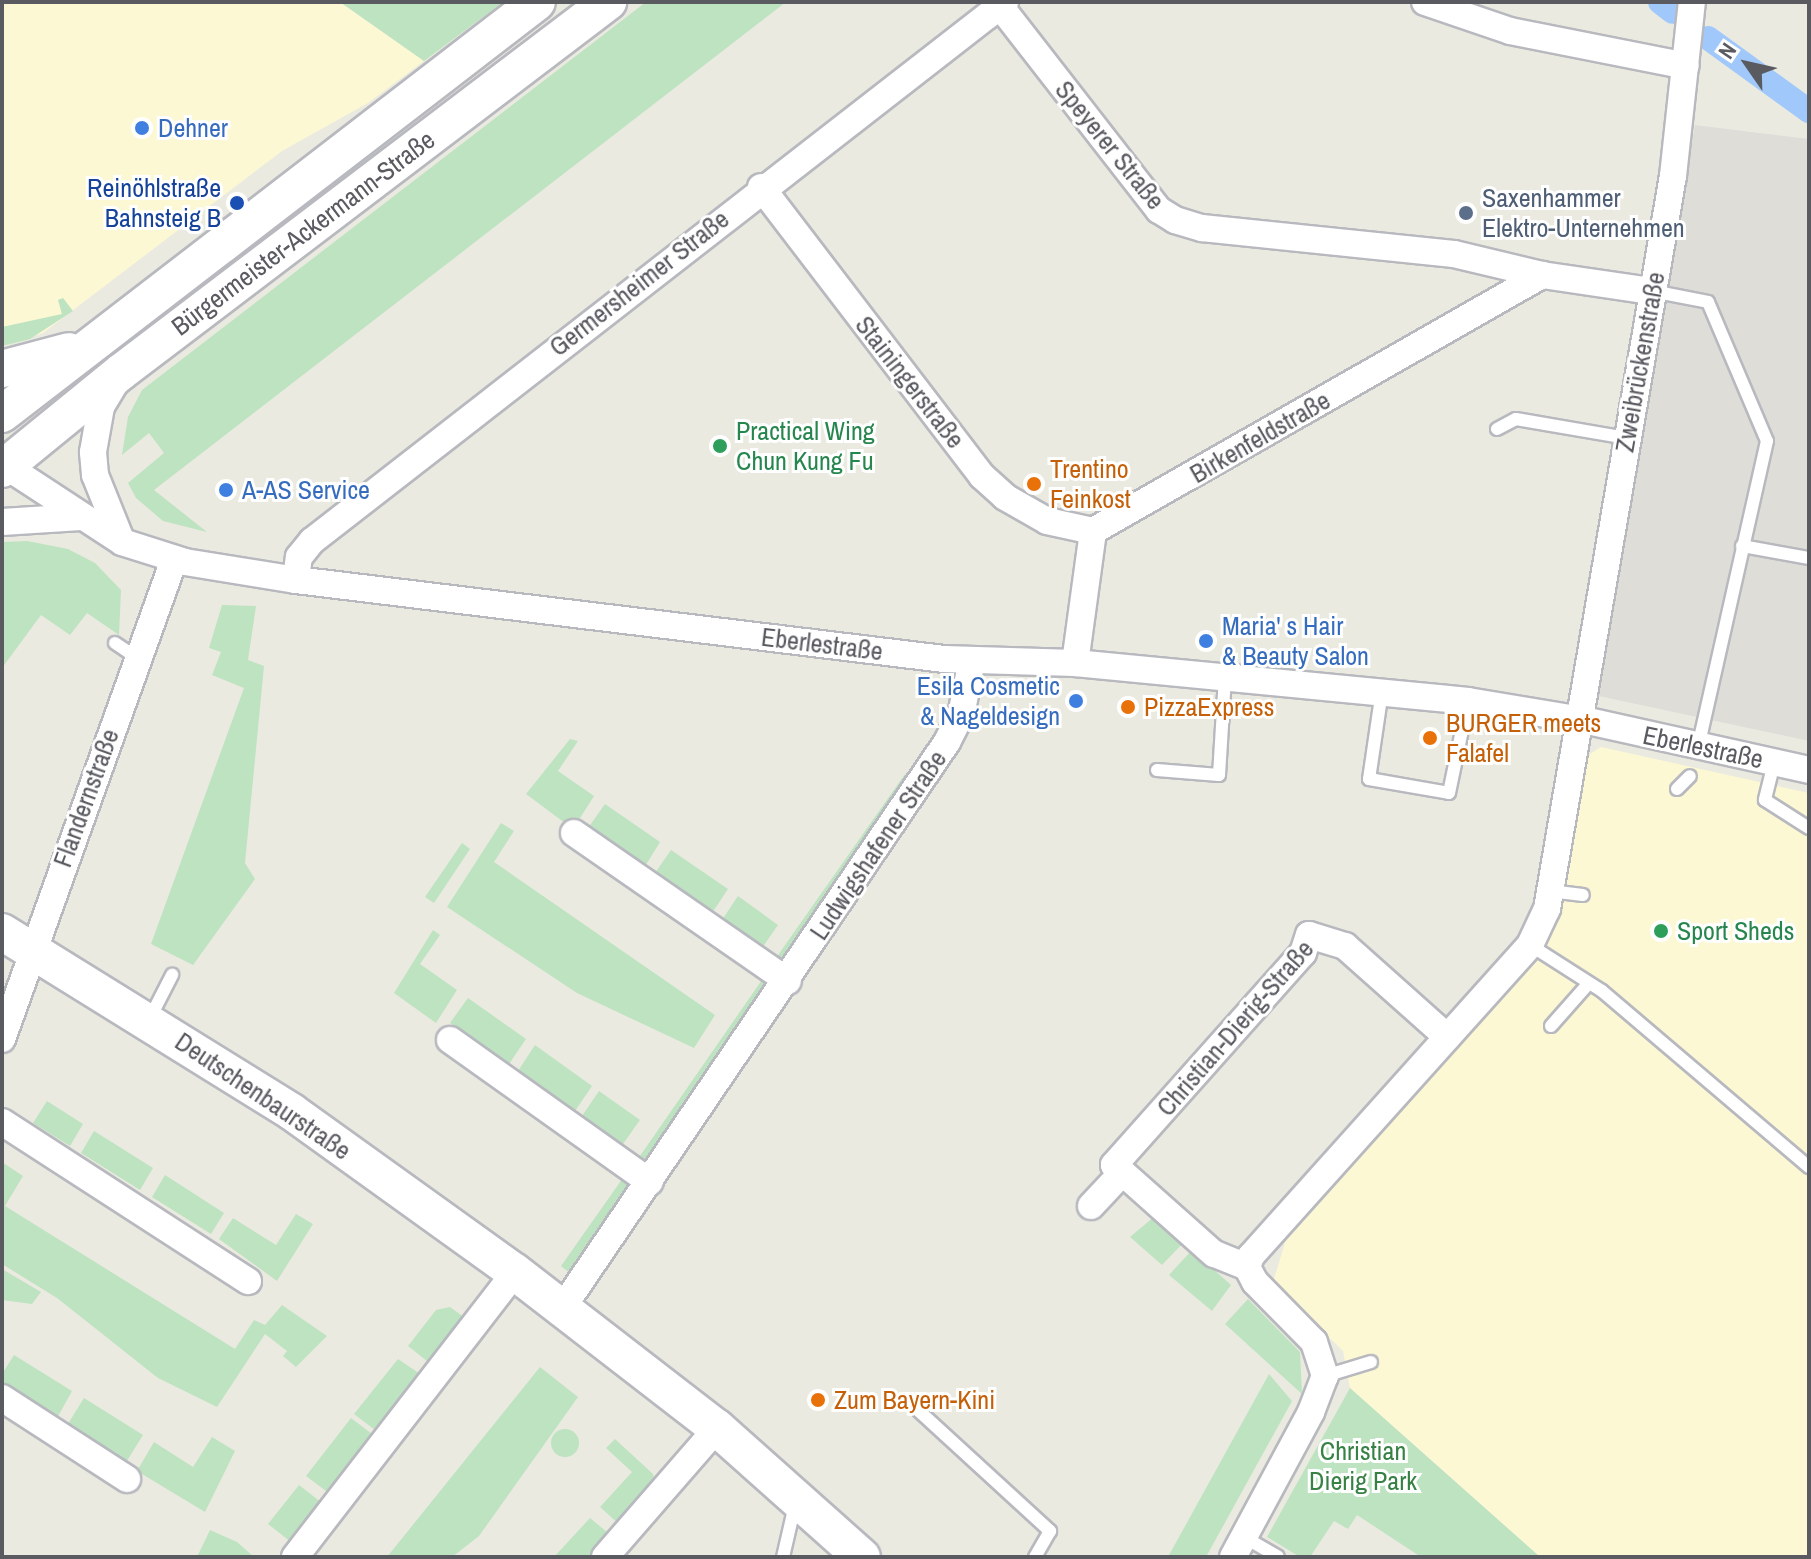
<!DOCTYPE html>
<html>
<head>
<meta charset="utf-8">
<style>
	body { margin:0 }
	#map { position:relative; width:1811px; height:1559px; overflow:hidden; background:#ebeae0; font-family:"Archivo Narrow",sans-serif }
	div>[style] { position:absolute }
	[style*='--x'] { left:calc(var(--x)*1px); top:calc(var(--y)*1px); width:calc(var(--w)*1px); rotate:calc(var(--a)*1deg) }
	.commercial>* { inset:0; background:#fcf8d4 }
	.industrial>* { inset:0; background:#dfddd8 }
	.green>* { inset:0; background:#bde3c1 }
	.round { border-radius:50% }
	.canal>* { height:24px; margin:-12px; padding:0 12px; transform-origin:12px; border-radius:12px; background:#a0c8fb }
	.roads { filter:drop-shadow(2px 0 #b8b9bf) drop-shadow(-2px 0 #b8b9bf) drop-shadow(0 2px #b8b9bf) drop-shadow(0 -2px #b8b9bf) }
	.lane>* { height:12px; margin:-6px; padding:0 6px; transform-origin:6px; border-radius:6px; background:#fff }
	.street>* { height:26px; margin:-13px; padding:0 13px; transform-origin:13px; border-radius:13px; background:#fff }
	.secondary>* { height:36px; margin:-18px; padding:0 18px; transform-origin:18px; border-radius:18px; background:#fff }
	.dots>* { width:22px; height:22px; translate:-50% -50%; box-sizing:border-box; border:4px solid #fff; border-radius:50% }
	span { translate:-50% -50%; white-space:nowrap; text-align:center; line-height:1.15; -webkit-text-stroke:6px #fff; paint-order:stroke }
	.shop-label { font-size:26px; color:#366cbe }
	.left { translate:0 -50%; text-align:left }
	.right { translate:-100% -50%; text-align:right }
	.street-label { font-size:26px; color:#595b61 }
	.transit-label { font-size:26px; color:#164399 }
	.service-label { font-size:26px; color:#4e5e75 }
	.leisure-label { font-size:26px; color:#27864d }
	.food-label { font-size:26px; color:#c56008 }
	.park-label { font-size:26px; color:#378144 }
	.frame { position:absolute; inset:0; border:4px solid #595b61; pointer-events:none }
	.north { position:absolute; left:1707px; top:24px; width:80px; height:80px; -webkit-text-stroke:6px #fff; paint-order:stroke; rotate:304deg; font-size:22px; font-weight:700; line-height:32px; text-align:center; color:#595b61 }
	.north::after { content:''; display:block; margin:auto; width:28px; height:36px; background:#595b61; clip-path:polygon(50% 0,100% 100%,50% 72%,0 100%) }
</style>
</head>
<body>
<div id="map">
	<div class="commercial">
		<div style="clip-path:polygon(2px 2px,340px 2px,424px 61px,368px 103px,282px 151px,43px 333px,2px 346px)"></div>
		<div style="clip-path:polygon(1601px 747px,1809px 793px,1809px 1557px,1540px 1557px,1350px 1388px,1343px 1351px,1273px 1282px,1288px 1233px,1533px 963px,1559px 907px,1578px 779px,1590px 754px)"></div>
	</div>
	<div class="industrial">
		<div style="clip-path:polygon(1695px 125px,1809px 139px,1809px 741px,1594px 695px)"></div>
	</div>
	<div class="green">
		<div style="clip-path:polygon(340px 2px,503px 2px,424px 61px)"></div>
		<div style="clip-path:polygon(646px 2px,786px 2px,154px 490px,207px 532px,163px 521px,136px 498px,128px 483px,164px 453px,149px 433px,122px 455px,128px 417px,142px 390px)"></div>
		<div style="clip-path:polygon(63px 298px,73px 311px,30px 339px,2px 346px,2px 327px,62px 314px,58px 300px)"></div>
		<div style="clip-path:polygon(27px 541px,68px 549px,95px 563px,121px 590px,119px 635px,87px 613px,70px 635px,41px 615px,2px 668px,2px 542px)"></div>
		<div style="clip-path:polygon(222px 605px,256px 606px,248px 660px,264px 666px,245px 863px,255px 879px,193px 965px,151px 944px,244px 688px,212px 675px,221px 652px,209px 648px)"></div>
		<div style="clip-path:polygon(570px 739px,578px 741px,558px 771px,594px 796px,573px 829px,526px 794px)"></div>
		<div style="clip-path:polygon(905px 774px,906px 782px,789px 965px,776px 958px)"></div>
		<div style="clip-path:polygon(605px 804px,660px 842px,644px 868px,588px 828px)"></div>
		<div style="clip-path:polygon(501px 823px,514px 831px,494px 862px,715px 1015px,694px 1048px,577px 993px,447px 907px)"></div>
		<div style="clip-path:polygon(462px 843px,470px 849px,434px 903px,425px 897px)"></div>
		<div style="clip-path:polygon(671px 850px,728px 889px,712px 913px,655px 873px)"></div>
		<div style="clip-path:polygon(738px 896px,778px 925px,762px 948px,722px 920px)"></div>
		<div style="clip-path:polygon(433px 930px,440px 935px,420px 964px,457px 990px,436px 1023px,394px 993px)"></div>
		<div style="clip-path:polygon(764px 977px,774px 984px,647px 1161px,640px 1156px)"></div>
		<div style="clip-path:polygon(468px 998px,526px 1039px,509px 1064px,450px 1023px)"></div>
		<div style="clip-path:polygon(535px 1045px,592px 1086px,575px 1111px,518px 1071px)"></div>
		<div style="clip-path:polygon(599px 1091px,640px 1120px,623px 1144px,582px 1116px)"></div>
		<div style="clip-path:polygon(47px 1101px,83px 1124px,70px 1146px,33px 1123px)"></div>
		<div style="clip-path:polygon(94px 1131px,153px 1168px,140px 1190px,81px 1153px)"></div>
		<div style="clip-path:polygon(2px 1162px,23px 1176px,5px 1206px,235px 1349px,254px 1320px,265px 1325px,282px 1305px,327px 1336px,296px 1367px,283px 1356px,287px 1351px,265px 1334px,217px 1407px,158px 1378px,57px 1298px,2px 1264px)"></div>
		<div style="clip-path:polygon(165px 1175px,224px 1213px,211px 1234px,152px 1197px)"></div>
		<div style="clip-path:polygon(625px 1175px,635px 1181px,570px 1273px,561px 1266px)"></div>
		<div style="clip-path:polygon(296px 1214px,313px 1224px,277px 1281px,219px 1239px,233px 1218px,276px 1245px)"></div>
		<div style="clip-path:polygon(1155px 1216px,1184px 1242px,1162px 1265px,1130px 1237px)"></div>
		<div style="clip-path:polygon(1192px 1250px,1231px 1285px,1212px 1311px,1169px 1275px)"></div>
		<div style="clip-path:polygon(2px 1269px,41px 1292px,32px 1304px,2px 1300px)"></div>
		<div style="clip-path:polygon(1248px 1299px,1300px 1352px,1302px 1394px,1225px 1324px)"></div>
		<div style="clip-path:polygon(450px 1307px,468px 1320px,432px 1365px,408px 1346px,436px 1310px)"></div>
		<div style="clip-path:polygon(14px 1355px,72px 1391px,56px 1420px,2px 1386px,2px 1374px)"></div>
		<div style="clip-path:polygon(398px 1359px,423px 1376px,379px 1433px,354px 1414px)"></div>
		<div style="clip-path:polygon(540px 1367px,578px 1397px,479px 1536px,452px 1557px,387px 1557px)"></div>
		<div style="clip-path:polygon(1269px 1374px,1292px 1401px,1206px 1557px,1168px 1557px)"></div>
		<div style="clip-path:polygon(1350px 1388px,1360px 1397px,1540px 1557px,1421px 1557px,1357px 1515px,1348px 1529px,1334px 1521px,1310px 1557px,1300px 1557px,1267px 1537px)"></div>
		<div style="clip-path:polygon(84px 1398px,143px 1435px,125px 1464px,66px 1427px)"></div>
		<div style="clip-path:polygon(351px 1418px,376px 1437px,330px 1494px,306px 1476px)"></div>
		<div class="round" style="left:551px;top:1429px;width:28px;height:28px"></div>
		<div style="clip-path:polygon(212px 1437px,235px 1451px,205px 1512px,137px 1471px,154px 1442px,193px 1467px)"></div>
		<div style="clip-path:polygon(615px 1439px,653px 1474px,655px 1485px,621px 1526px,600px 1507px,632px 1472px,606px 1448px)"></div>
		<div style="clip-path:polygon(299px 1485px,322px 1503px,291px 1542px,268px 1524px)"></div>
		<div style="clip-path:polygon(590px 1518px,613px 1537px,594px 1557px,554px 1557px)"></div>
		<div style="clip-path:polygon(210px 1530px,237px 1542px,254px 1557px,197px 1557px)"></div>
	</div>
	<div class="canal">
		<div style="--x:1660;--y:2;--w:16;--a:38"></div>
		<div style="--x:1708;--y:38;--w:125;--a:35.9"></div>
	</div>
	<div class="roads">
		<div class="lane">
			<div style="--x:1652;--y:291;--w:57;--a:11.1"></div>
			<div style="--x:1708;--y:302;--w:151;--a:67"></div>
			<div style="--x:1767;--y:441;--w:313;--a:102.7"></div>
			<div style="--x:1497;--y:429;--w:21;--a:-28"></div>
			<div style="--x:1516;--y:419;--w:113;--a:9.7"></div>
			<div style="--x:1742;--y:546;--w:68;--a:10.2"></div>
			<div style="--x:115;--y:643;--w:27;--a:34"></div>
			<div style="--x:1382;--y:691;--w:89;--a:98.4"></div>
			<div style="--x:1369;--y:779;--w:81;--a:9.9"></div>
			<div style="--x:1449;--y:793;--w:94;--a:-78.3"></div>
			<div style="--x:1774;--y:763;--w:38;--a:104"></div>
			<div style="--x:1765;--y:800;--w:52;--a:32.5"></div>
			<div style="--x:1157;--y:770;--w:62;--a:4.6"></div>
			<div style="--x:1219;--y:775;--w:99;--a:-86.5"></div>
			<div style="--x:1677;--y:789;--w:18;--a:-45"></div>
			<div style="--x:1550;--y:891;--w:33;--a:7"></div>
			<div style="--x:1530;--y:945;--w:85;--a:32.6"></div>
			<div style="--x:1602;--y:991;--w:272;--a:40.4"></div>
			<div style="--x:149;--y:1020;--w:51;--a:-62.9"></div>
			<div style="--x:1551;--y:1026;--w:57;--a:-48.5"></div>
			<div style="--x:1325;--y:1376;--w:48;--a:-16.9"></div>
			<div style="--x:919;--y:1411;--w:178;--a:42.5"></div>
			<div style="--x:1050;--y:1531;--w:30;--a:120"></div>
			<div style="--x:1244;--y:1537;--w:39;--a:30"></div>
			<div style="--x:783;--y:1557;--w:53;--a:-77"></div>
		</div>
		<div class="street">
			<div style="--x:1425;--y:2;--w:90;--a:18.8"></div>
			<div style="--x:1510;--y:31;--w:179;--a:11.2"></div>
			<div style="--x:1000;--y:6;--w:259;--a:52.1"></div>
			<div style="--x:1159;--y:210;--w:19;--a:32"></div>
			<div style="--x:1175;--y:220;--w:28;--a:17"></div>
			<div style="--x:1202;--y:228;--w:253;--a:5.9"></div>
			<div style="--x:1454;--y:254;--w:90;--a:13.4"></div>
			<div style="--x:1542;--y:275;--w:111;--a:8.3"></div>
			<div style="--x:761;--y:187;--w:364;--a:52.6"></div>
			<div style="--x:982;--y:476;--w:31;--a:42"></div>
			<div style="--x:1005;--y:497;--w:48;--a:29.7"></div>
			<div style="--x:1047;--y:521;--w:47;--a:12.3"></div>
			<div style="--x:117;--y:380;--w:31;--a:121"></div>
			<div style="--x:101;--y:407;--w:46;--a:100.1"></div>
			<div style="--x:93;--y:452;--w:23;--a:85"></div>
			<div style="--x:95;--y:475;--w:72;--a:68.1"></div>
			<div style="--x:6;--y:466;--w:139;--a:33.2"></div>
			<div style="--x:122;--y:542;--w:66;--a:17.6"></div>
			<div style="--x:185;--y:562;--w:112;--a:9.2"></div>
			<div style="--x:296;--y:580;--w:653;--a:6.95"></div>
			<div style="--x:944;--y:659;--w:131;--a:1.7"></div>
			<div style="--x:1075;--y:663;--w:395;--a:5.5"></div>
			<div style="--x:1468;--y:701;--w:122;--a:9.5"></div>
			<div style="--x:1588;--y:721;--w:226;--a:12.5"></div>
			<div style="--x:2;--y:522;--w:79;--a:-3.6"></div>
			<div style="--x:296;--y:580;--w:23;--a:-83"></div>
			<div style="--x:299;--y:557;--w:21;--a:-51"></div>
			<div style="--x:312;--y:541;--w:878;--a:-37.87"></div>
			<div style="--x:1075;--y:663;--w:133;--a:-82.2"></div>
			<div style="--x:1093;--y:531;--w:517;--a:-29.69"></div>
			<div style="--x:574;--y:833;--w:260;--a:34.7"></div>
			<div style="--x:2;--y:1039;--w:509;--a:-70.25"></div>
			<div style="--x:450;--y:1040;--w:245;--a:35.4"></div>
			<div style="--x:2;--y:1122;--w:293;--a:32.9"></div>
			<div style="--x:1091;--y:1206;--w:45;--a:-46.8"></div>
			<div style="--x:1247;--y:1267;--w:35;--a:-158"></div>
			<div style="--x:1214;--y:1254;--w:134;--a:-138.3"></div>
			<div style="--x:1114;--y:1165;--w:284;--a:-48.3"></div>
			<div style="--x:1303;--y:953;--w:19;--a:-72"></div>
			<div style="--x:1309;--y:935;--w:38;--a:17"></div>
			<div style="--x:1345;--y:946;--w:137;--a:41.7"></div>
			<div style="--x:563;--y:1307;--w:683;--a:-55.8"></div>
			<div style="--x:947;--y:742;--w:30;--a:-63"></div>
			<div style="--x:961;--y:715;--w:56;--a:-78.7"></div>
			<div style="--x:2;--y:1398;--w:149;--a:32.9"></div>
			<div style="--x:295;--y:1557;--w:360;--a:-52.3"></div>
			<div style="--x:605;--y:1557;--w:171;--a:-49"></div>
			<div style="--x:1233;--y:1557;--w:165;--a:-61.7"></div>
			<div style="--x:1311;--y:1412;--w:39;--a:-69"></div>
			<div style="--x:1325;--y:1376;--w:36;--a:-108"></div>
			<div style="--x:1314;--y:1342;--w:84;--a:-134.5"></div>
			<div style="--x:1255;--y:1282;--w:17;--a:-118"></div>
			<div style="--x:1247;--y:1267;--w:12;--a:-70"></div>
			<div style="--x:1251;--y:1256;--w:418;--a:-48.1"></div>
			<div style="--x:1530;--y:945;--w:40;--a:-65"></div>
			<div style="--x:1547;--y:909;--w:744;--a:-80.25"></div>
			<div style="--x:1673;--y:176;--w:175;--a:-83.8"></div>
		</div>
		<div class="secondary">
			<div style="--x:2;--y:369;--w:69;--a:-15"></div>
			<div style="--x:2;--y:414;--w:675;--a:-37.6"></div>
			<div style="--x:2;--y:469;--w:154;--a:-39.2"></div>
			<div style="--x:121;--y:372;--w:612;--a:-37.23"></div>
			<div style="--x:2;--y:932;--w:341;--a:31.8"></div>
			<div style="--x:292;--y:1112;--w:274;--a:35.7"></div>
			<div style="--x:515;--y:1272;--w:255;--a:37.7"></div>
			<div style="--x:717;--y:1428;--w:194;--a:41.7"></div>
		</div>
	</div>
	<div class="dots">
		<div style="left:142px;top:128px;background:#3f7fe0"></div>
		<div style="left:237px;top:203px;background:#1a4fb4"></div>
		<div style="left:1466px;top:213px;background:#5c6f8a"></div>
		<div style="left:720px;top:446px;background:#2e9e5b"></div>
		<div style="left:1034px;top:484px;background:#e8710a"></div>
		<div style="left:226px;top:490px;background:#3f7fe0"></div>
		<div style="left:1206px;top:641px;background:#3f7fe0"></div>
		<div style="left:1076px;top:701px;background:#3f7fe0"></div>
		<div style="left:1128px;top:707px;background:#e8710a"></div>
		<div style="left:1430px;top:738px;background:#e8710a"></div>
		<div style="left:1661px;top:931px;background:#2e9e5b"></div>
		<div style="left:818px;top:1400px;background:#e8710a"></div>
	</div>
	<div class="shop-label">
		<span class="left" style="left:158px;top:128px">Dehner</span>
		<span class="left" style="left:242px;top:490px">A-AS Service</span>
		<span class="left" style="left:1222px;top:641px">Maria' s Hair<br>&amp; Beauty Salon</span>
		<span class="right" style="left:1060px;top:701px">Esila Cosmetic<br>&amp; Nageldesign</span>
	</div>
	<div class="street-label">
		<span style="left:1110px;top:145px;rotate:51deg">Speyerer Straße</span>
		<span style="left:303px;top:233px;rotate:-37deg">Bürgermeister-Ackermann-Straße</span>
		<span style="left:639px;top:283px;rotate:-38deg">Germersheimer Straße</span>
		<span style="left:1640px;top:362px;rotate:-80deg">Zweibrückenstraße</span>
		<span style="left:910px;top:382px;rotate:52deg">Stainingerstraße</span>
		<span style="left:1260px;top:437px;rotate:-30deg">Birkenfeldstraße</span>
		<span style="left:822px;top:644px;rotate:7deg">Eberlestraße</span>
		<span style="left:1703px;top:747px;rotate:12deg">Eberlestraße</span>
		<span style="left:86px;top:798px;rotate:-70deg">Flandernstraße</span>
		<span style="left:878px;top:845px;rotate:-56deg">Ludwigshafener Straße</span>
		<span style="left:1235px;top:1028px;rotate:-49deg">Christian-Dierig-Straße</span>
		<span style="left:263px;top:1096px;rotate:34deg">Deutschenbaurstraße</span>
	</div>
	<div class="transit-label">
		<span class="right" style="left:221px;top:203px">Reinöhlstraße<br>Bahnsteig B</span>
	</div>
	<div class="service-label">
		<span class="left" style="left:1482px;top:213px">Saxenhammer<br>Elektro-Unternehmen</span>
	</div>
	<div class="leisure-label">
		<span class="left" style="left:736px;top:446px">Practical Wing<br>Chun Kung Fu</span>
		<span class="left" style="left:1677px;top:931px">Sport Sheds</span>
	</div>
	<div class="food-label">
		<span class="left" style="left:1050px;top:484px">Trentino<br>Feinkost</span>
		<span class="left" style="left:1144px;top:707px">PizzaExpress</span>
		<span class="left" style="left:1446px;top:738px">BURGER meets<br>Falafel</span>
		<span class="left" style="left:834px;top:1400px">Zum Bayern-Kini</span>
	</div>
	<div class="park-label">
		<span style="left:1363px;top:1466px">Christian<br>Dierig Park</span>
	</div>
	<div class="frame"></div>
	<div class="north">N</div>
</div>
</body>
</html>
